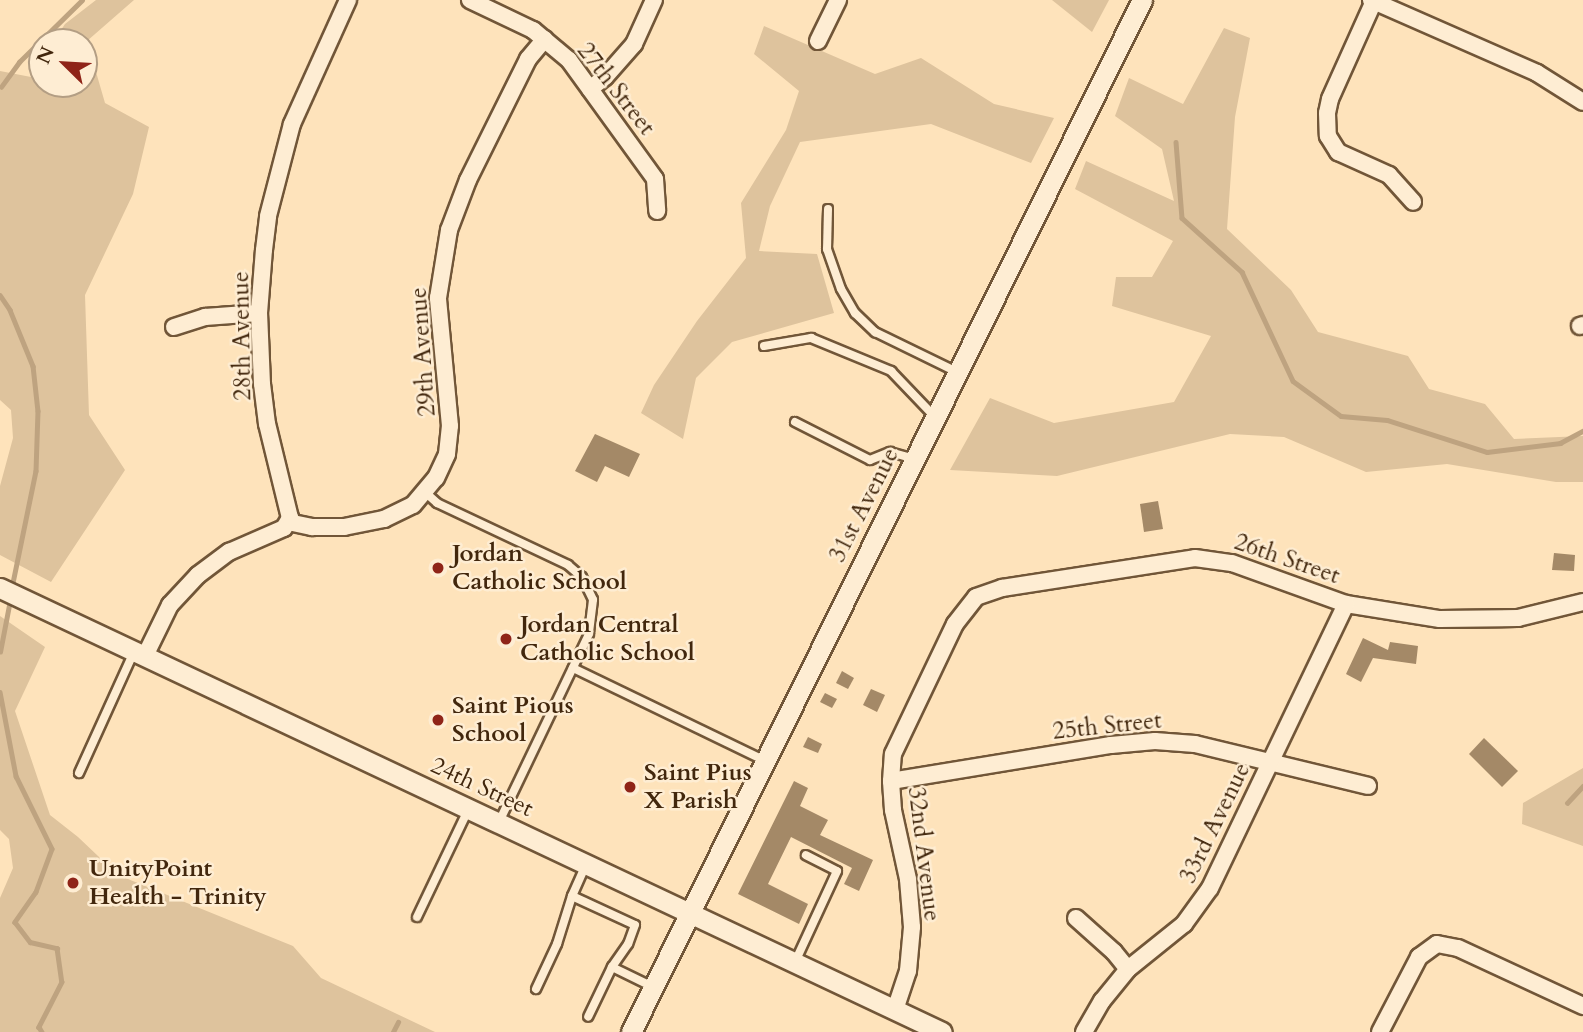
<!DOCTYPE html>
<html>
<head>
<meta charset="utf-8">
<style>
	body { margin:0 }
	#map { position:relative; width:1583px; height:1032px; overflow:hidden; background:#fee3bb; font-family:Cardo,serif }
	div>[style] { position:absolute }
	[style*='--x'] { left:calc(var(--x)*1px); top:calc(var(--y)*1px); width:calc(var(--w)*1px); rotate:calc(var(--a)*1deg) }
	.green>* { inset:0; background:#dec39d }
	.stream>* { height:4.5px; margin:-2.25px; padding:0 2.25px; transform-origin:2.25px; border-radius:2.25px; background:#bea380 }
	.building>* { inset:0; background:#a48967 }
	.roads { filter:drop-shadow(2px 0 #715638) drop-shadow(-2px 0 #715638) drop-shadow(0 2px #715638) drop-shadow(0 -2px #715638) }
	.service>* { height:8px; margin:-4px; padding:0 4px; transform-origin:4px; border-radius:4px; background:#feedd3 }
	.minor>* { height:16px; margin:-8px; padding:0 8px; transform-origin:8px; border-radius:8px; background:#feedd3 }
	.tertiary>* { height:19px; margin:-9.5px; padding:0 9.5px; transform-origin:9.5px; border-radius:9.5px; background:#feedd3 }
	.dots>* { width:19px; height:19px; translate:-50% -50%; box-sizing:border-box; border:4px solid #feedd3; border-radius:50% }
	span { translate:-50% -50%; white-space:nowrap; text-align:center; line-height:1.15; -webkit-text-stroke:5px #feedd3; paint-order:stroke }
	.street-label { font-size:24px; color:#42270d }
	.poi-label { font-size:24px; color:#42270d; font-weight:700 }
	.left { translate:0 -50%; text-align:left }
	.north { position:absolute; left:28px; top:28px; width:70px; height:70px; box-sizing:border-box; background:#feedd3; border:2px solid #b39e84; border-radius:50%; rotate:294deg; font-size:19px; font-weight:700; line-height:28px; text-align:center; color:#42270d }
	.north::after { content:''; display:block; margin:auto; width:24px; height:32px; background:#8f2418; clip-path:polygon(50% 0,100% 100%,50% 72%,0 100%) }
</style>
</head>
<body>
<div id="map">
	<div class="green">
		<div style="clip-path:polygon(96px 0,134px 0,87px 41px,105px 103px,149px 127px,133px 194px,85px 295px,89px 415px,125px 470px,51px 582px,0 555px,0 486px,13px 438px,11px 410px,0 400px,0 71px,31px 77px,42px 60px,42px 84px,84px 84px,84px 42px,53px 42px,65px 24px)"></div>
		<div style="clip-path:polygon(1052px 0,1109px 0,1092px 32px)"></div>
		<div style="clip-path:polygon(764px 26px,875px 74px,921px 58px,994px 104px,1054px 118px,1031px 163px,931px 124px,800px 142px,770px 206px,759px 251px,817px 254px,834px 313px,732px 342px,696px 378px,683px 439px,641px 413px,654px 385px,697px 321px,746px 258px,741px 203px,786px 130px,799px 91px,754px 54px)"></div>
		<div style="clip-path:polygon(1224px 28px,1250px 38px,1235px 117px,1227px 229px,1291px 290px,1318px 332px,1408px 356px,1429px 389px,1485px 404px,1514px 439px,1583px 436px,1583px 482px,1556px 482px,1447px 464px,1366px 472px,1284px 437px,1230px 434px,1057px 476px,950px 470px,990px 398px,1054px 423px,1174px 402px,1211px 336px,1112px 306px,1116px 277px,1152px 277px,1173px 241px,1075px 189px,1086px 161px,1174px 201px,1162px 149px,1115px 116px,1129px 78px,1183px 104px)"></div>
		<div style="clip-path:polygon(0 616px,45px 647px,15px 711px,50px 815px,78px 837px,118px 875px,293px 946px,321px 978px,435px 1032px,0 1032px,0 898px,13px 868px,9px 839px,0 830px)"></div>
		<div style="clip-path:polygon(1583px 768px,1583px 846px,1522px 824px,1523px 803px)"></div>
	</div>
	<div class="stream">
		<div style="--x:1;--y:87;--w:31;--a:-54"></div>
		<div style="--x:19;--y:62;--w:88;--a:-44.5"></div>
		<div style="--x:1176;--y:142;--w:76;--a:85.5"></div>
		<div style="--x:1182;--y:218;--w:81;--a:42"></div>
		<div style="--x:1242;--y:272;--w:120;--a:64.9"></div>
		<div style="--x:1293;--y:381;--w:59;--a:36.1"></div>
		<div style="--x:1341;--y:416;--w:46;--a:5"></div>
		<div style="--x:1387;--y:420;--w:105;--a:17.7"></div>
		<div style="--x:1487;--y:452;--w:74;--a:-7"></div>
		<div style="--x:1560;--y:443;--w:26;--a:-28"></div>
		<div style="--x:0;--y:295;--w:18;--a:56"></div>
		<div style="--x:10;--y:310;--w:61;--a:67.7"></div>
		<div style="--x:33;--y:366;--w:45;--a:83.7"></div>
		<div style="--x:38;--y:411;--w:60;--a:91.9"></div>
		<div style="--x:36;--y:471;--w:119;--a:101.6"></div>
		<div style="--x:0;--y:652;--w:53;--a:-79.1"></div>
		<div style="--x:0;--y:692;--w:86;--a:79.2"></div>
		<div style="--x:16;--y:776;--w:81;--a:63.7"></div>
		<div style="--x:52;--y:849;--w:46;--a:110.4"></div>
		<div style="--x:36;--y:892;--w:37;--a:125"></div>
		<div style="--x:15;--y:922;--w:25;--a:53"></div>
		<div style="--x:30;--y:942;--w:28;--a:13"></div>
		<div style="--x:57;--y:948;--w:34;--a:82"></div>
		<div style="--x:62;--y:982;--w:51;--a:117.1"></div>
		<div style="--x:39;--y:1027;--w:6;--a:59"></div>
		<div style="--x:1567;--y:803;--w:23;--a:-47"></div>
		<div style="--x:393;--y:1032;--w:11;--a:-63"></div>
	</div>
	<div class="building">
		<div style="clip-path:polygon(595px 434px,640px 454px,629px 477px,605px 466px,597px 482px,575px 471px)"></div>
		<div style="clip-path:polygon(1158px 501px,1163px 529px,1144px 532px,1140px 504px)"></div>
		<div style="clip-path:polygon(1554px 553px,1575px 555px,1574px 571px,1552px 570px)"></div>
		<div style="clip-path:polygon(1363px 638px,1388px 650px,1390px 642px,1418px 646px,1416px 664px,1373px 658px,1361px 682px,1346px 674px)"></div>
		<div style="clip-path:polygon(842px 671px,854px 678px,848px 689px,836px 683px)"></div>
		<div style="clip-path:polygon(871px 689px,885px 695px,877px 712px,863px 705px)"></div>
		<div style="clip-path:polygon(825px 693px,837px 699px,832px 708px,820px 702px)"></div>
		<div style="clip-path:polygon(808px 737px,822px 744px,818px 753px,803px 747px)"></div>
		<div style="clip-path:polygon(1484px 738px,1518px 771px,1502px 787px,1469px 754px)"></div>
		<div style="clip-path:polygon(794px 781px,808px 788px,800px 806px,828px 820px,820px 835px,873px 860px,859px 891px,844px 884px,852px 868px,791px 837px,768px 884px,808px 904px,799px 924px,738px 894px)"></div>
	</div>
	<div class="roads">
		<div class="service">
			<div style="--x:828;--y:209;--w:40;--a:91.4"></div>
			<div style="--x:827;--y:249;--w:42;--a:70.7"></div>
			<div style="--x:841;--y:289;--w:28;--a:60"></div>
			<div style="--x:855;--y:313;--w:28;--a:44"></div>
			<div style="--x:875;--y:332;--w:91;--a:26"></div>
			<div style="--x:764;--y:346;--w:48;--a:-9.7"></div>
			<div style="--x:811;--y:338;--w:87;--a:22.4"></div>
			<div style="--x:891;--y:371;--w:64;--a:46.3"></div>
			<div style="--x:795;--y:422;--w:84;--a:26.9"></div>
			<div style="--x:870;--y:460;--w:22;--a:-22"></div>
			<div style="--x:890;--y:452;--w:26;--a:16"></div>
			<div style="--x:426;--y:493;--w:15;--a:42"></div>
			<div style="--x:437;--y:503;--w:145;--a:25.3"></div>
			<div style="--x:568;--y:565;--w:18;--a:41"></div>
			<div style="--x:582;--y:577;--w:25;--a:64"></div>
			<div style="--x:593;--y:600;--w:34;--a:97"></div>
			<div style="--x:589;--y:634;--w:208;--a:115.6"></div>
			<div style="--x:573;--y:668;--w:213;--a:25.8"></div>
			<div style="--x:79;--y:773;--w:133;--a:-65.6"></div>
			<div style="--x:572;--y:896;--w:69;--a:24.7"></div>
			<div style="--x:635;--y:925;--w:20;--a:110"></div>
			<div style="--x:628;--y:944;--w:28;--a:125"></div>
			<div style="--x:612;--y:967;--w:55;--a:115.6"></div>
			<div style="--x:417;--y:917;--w:121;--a:-64.5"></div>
			<div style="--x:795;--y:962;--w:100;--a:-65.2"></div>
			<div style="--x:837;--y:871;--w:35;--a:-153"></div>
			<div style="--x:612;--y:967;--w:46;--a:26"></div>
			<div style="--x:536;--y:989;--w:50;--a:-65"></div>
			<div style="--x:557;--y:944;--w:50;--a:-72.6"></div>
			<div style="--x:572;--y:896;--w:34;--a:-66"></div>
		</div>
		<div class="minor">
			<div style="--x:470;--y:0;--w:70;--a:25.5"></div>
			<div style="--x:533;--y:30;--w:47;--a:39.8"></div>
			<div style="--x:569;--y:60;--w:147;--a:54.1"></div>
			<div style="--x:655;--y:179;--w:32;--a:86"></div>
			<div style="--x:1371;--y:0;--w:181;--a:23.7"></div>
			<div style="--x:1537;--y:73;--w:54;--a:32.2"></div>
			<div style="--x:1374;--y:1;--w:107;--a:114.2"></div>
			<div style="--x:1330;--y:99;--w:14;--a:102"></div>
			<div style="--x:1327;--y:113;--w:23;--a:88"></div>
			<div style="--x:1328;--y:136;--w:19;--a:58"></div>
			<div style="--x:1338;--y:152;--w:56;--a:24.3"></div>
			<div style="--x:1389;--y:175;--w:36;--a:48"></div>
			<div style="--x:818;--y:41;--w:46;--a:-64"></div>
			<div style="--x:590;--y:89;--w:19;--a:-39"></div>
			<div style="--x:605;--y:77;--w:44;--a:-48.7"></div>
			<div style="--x:634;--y:44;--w:48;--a:-65.6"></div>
			<div style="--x:1580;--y:326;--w:3;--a:-18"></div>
			<div style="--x:174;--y:327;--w:33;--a:-18"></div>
			<div style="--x:205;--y:317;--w:54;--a:-4.2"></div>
			<div style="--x:288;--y:522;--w:25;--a:12"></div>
			<div style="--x:312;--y:527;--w:32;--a:0"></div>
			<div style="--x:344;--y:527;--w:41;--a:-11.3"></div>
			<div style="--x:384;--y:519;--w:32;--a:-26"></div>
			<div style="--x:413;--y:505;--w:35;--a:-50"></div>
			<div style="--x:436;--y:478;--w:26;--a:-65"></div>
			<div style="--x:447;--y:454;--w:28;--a:-84"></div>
			<div style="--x:450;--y:426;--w:129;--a:-95.4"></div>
			<div style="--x:438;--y:298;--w:69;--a:-80.8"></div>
			<div style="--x:449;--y:230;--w:53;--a:-69.2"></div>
			<div style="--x:468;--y:180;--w:135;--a:-63.6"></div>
			<div style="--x:528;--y:59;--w:26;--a:-50"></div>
			<div style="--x:145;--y:656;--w:57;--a:-63.9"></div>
			<div style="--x:170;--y:605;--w:41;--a:-47"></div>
			<div style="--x:198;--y:575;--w:39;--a:-37"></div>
			<div style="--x:229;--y:552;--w:60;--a:-23.6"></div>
			<div style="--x:284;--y:528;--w:12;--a:-59"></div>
			<div style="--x:290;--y:518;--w:97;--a:-103.7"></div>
			<div style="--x:267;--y:424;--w:40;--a:-97.1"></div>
			<div style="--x:262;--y:384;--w:71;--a:-92.4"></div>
			<div style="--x:259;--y:313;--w:63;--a:-85.5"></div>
			<div style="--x:264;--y:250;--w:34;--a:-83"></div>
			<div style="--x:268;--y:216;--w:95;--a:-75.4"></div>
			<div style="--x:292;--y:124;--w:136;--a:-65.7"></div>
			<div style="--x:891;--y:781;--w:223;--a:-9.3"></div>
			<div style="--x:1111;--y:745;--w:44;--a:-5.2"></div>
			<div style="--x:1155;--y:741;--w:40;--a:4.3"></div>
			<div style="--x:1195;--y:744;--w:178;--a:13.6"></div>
			<div style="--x:1076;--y:918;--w:51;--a:41.8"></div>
			<div style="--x:1114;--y:952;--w:22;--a:51"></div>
			<div style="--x:895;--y:1010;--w:41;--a:-71.6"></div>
			<div style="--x:908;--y:971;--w:44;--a:-84.8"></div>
			<div style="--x:912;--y:927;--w:48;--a:-94.8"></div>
			<div style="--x:908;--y:879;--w:71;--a:-102.3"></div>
			<div style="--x:893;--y:810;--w:29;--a:-94"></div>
			<div style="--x:891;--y:781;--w:27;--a:-86"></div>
			<div style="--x:893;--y:754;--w:144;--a:-64.5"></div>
			<div style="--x:955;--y:624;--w:34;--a:-52"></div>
			<div style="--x:976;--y:597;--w:28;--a:-19"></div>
			<div style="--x:1002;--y:588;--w:195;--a:-8.8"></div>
			<div style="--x:1195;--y:558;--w:37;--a:8"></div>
			<div style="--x:1232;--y:563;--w:121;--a:19.8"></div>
			<div style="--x:1346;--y:604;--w:95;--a:9.1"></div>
			<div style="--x:1440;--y:619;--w:78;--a:-0.7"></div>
			<div style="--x:1518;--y:618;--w:67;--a:-13.8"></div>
			<div style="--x:1084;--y:1032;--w:36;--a:-60"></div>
			<div style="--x:1102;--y:1001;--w:41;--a:-50.9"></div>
			<div style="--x:1128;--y:969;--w:72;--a:-38.8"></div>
			<div style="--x:1184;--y:924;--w:44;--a:-54.2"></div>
			<div style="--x:1210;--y:888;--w:315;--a:-64.4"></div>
			<div style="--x:1380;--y:1032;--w:85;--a:-62.5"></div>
			<div style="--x:1419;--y:957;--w:22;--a:-36"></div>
			<div style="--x:1437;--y:944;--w:21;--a:11"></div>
			<div style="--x:1458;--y:948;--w:138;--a:24.9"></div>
		</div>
		<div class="tertiary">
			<div style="--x:0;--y:588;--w:1041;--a:25.24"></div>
			<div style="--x:631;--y:1032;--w:1152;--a:-63.66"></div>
		</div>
	</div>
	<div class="dots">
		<div style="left:438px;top:568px;background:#8f2418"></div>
		<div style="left:506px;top:639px;background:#8f2418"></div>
		<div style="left:438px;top:720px;background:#8f2418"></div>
		<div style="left:630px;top:787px;background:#8f2418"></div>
		<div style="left:73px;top:883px;background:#8f2418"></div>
	</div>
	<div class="street-label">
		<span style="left:616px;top:89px;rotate:52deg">27th Street</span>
		<span style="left:242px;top:336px;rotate:-91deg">28th Avenue</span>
		<span style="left:423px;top:352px;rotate:-94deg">29th Avenue</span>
		<span style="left:864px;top:505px;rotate:-63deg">31st Avenue</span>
		<span style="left:1287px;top:559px;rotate:19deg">26th Street</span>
		<span style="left:1107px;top:726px;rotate:-6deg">25th Street</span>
		<span style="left:482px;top:787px;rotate:25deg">24th Street</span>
		<span style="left:1215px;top:823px;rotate:-64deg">33rd Avenue</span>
		<span style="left:924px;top:854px;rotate:83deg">32nd Avenue</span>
	</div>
	<div class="poi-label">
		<span class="left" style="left:452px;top:568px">Jordan<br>Catholic School</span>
		<span class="left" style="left:520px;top:639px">Jordan Central<br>Catholic School</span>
		<span class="left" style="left:452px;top:720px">Saint Pious<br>School</span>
		<span class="left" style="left:644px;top:787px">Saint Pius<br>X Parish</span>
		<span class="left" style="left:89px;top:883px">UnityPoint<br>Health - Trinity</span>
	</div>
	<div class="north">N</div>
</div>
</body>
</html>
